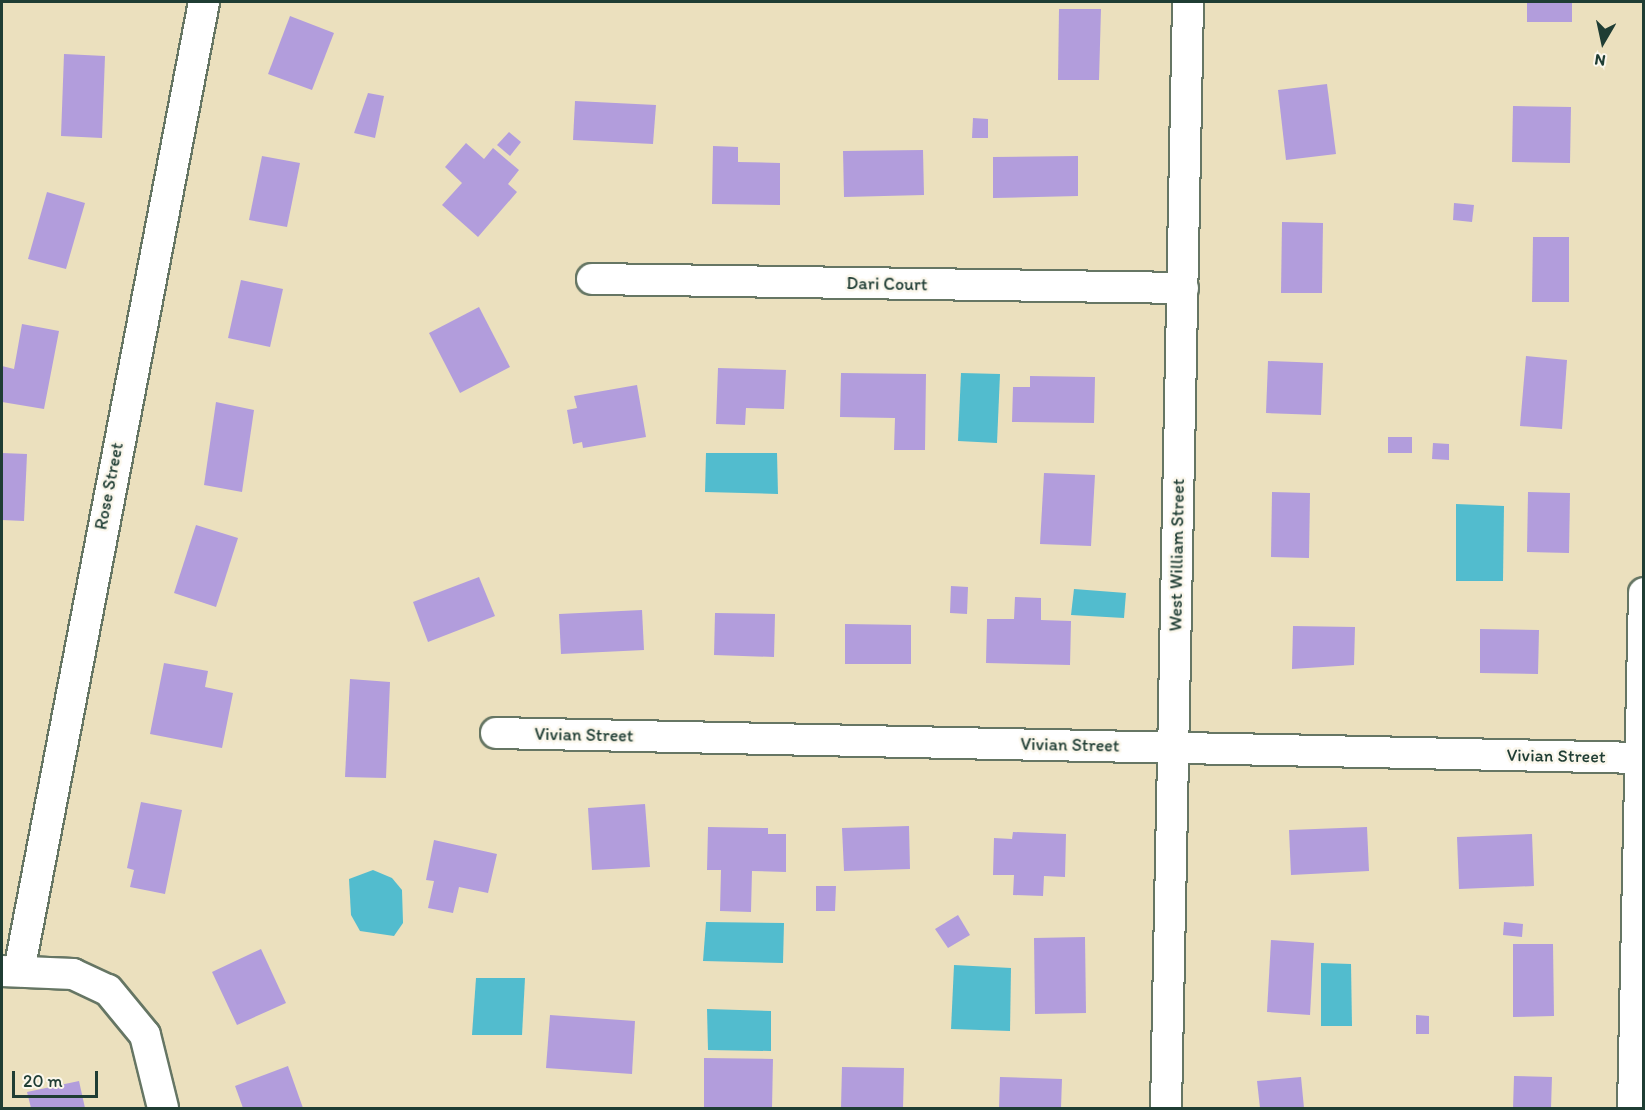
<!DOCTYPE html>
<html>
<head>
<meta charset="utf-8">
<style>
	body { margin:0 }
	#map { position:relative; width:1645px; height:1110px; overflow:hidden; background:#ebe0be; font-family:Itim,sans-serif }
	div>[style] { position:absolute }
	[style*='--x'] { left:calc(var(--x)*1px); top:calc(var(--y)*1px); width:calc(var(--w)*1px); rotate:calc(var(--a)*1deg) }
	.water>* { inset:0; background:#52bcce }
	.building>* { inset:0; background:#b29ddc }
	.roads { filter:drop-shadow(2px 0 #667664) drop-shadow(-2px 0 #667664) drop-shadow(0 2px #667664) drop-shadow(0 -2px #667664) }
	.minor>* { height:30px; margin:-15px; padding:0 15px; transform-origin:15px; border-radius:15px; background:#fff }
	span { translate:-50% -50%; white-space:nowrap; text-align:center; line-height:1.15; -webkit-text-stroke:5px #fbf7ec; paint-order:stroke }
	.street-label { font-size:18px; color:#1f3d34 }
	.frame { position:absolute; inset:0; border:3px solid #1f3d34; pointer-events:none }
	.north { position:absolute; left:1573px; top:12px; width:60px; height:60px; -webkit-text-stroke:4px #fbf7ec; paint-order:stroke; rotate:189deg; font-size:16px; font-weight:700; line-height:24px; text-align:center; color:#1f3d34 }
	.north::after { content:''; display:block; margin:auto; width:21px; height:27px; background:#1f3d34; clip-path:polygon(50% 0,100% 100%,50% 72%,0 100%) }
	.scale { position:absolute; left:12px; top:1071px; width:86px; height:27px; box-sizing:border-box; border:3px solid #1f3d34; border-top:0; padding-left:8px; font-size:18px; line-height:21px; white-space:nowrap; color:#1f3d34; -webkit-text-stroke:4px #fbf7ec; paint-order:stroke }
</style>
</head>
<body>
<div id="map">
	<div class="water">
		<div style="clip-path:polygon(961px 373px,1000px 374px,997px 443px,958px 441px)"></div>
		<div style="clip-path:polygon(706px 453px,777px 453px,778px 494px,705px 492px)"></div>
		<div style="clip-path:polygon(1456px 504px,1504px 506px,1503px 581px,1456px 581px)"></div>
		<div style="clip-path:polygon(1074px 589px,1126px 593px,1124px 618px,1071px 615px)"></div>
		<div style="clip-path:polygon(373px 870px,392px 878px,402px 890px,403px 923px,394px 936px,360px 931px,351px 915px,349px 879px)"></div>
		<div style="clip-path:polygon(706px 922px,784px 923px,783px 963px,703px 961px)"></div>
		<div style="clip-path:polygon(1321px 963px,1351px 964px,1352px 1026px,1321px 1026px)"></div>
		<div style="clip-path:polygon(954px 965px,1011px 968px,1010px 1031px,951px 1029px)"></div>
		<div style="clip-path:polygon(476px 978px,525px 978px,522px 1035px,472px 1035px)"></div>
		<div style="clip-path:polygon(707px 1009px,771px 1011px,771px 1051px,708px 1050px)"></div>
	</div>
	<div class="building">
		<div style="clip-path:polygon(1527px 2px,1572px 2px,1572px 22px,1527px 22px)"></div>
		<div style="clip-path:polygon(1059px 9px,1101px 9px,1099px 80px,1058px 80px)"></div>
		<div style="clip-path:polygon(290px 16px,334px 33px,312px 90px,268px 74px)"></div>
		<div style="clip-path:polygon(64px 54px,105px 56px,102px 138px,61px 136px)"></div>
		<div style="clip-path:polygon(1327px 84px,1336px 154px,1286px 160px,1278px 90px)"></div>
		<div style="clip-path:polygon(368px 93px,384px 96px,375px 138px,354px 133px)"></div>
		<div style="clip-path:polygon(575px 101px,656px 105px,653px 144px,573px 140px)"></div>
		<div style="clip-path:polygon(1513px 106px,1571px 107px,1570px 163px,1512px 162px)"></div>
		<div style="clip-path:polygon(973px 118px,988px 119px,988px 138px,972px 138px)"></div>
		<div style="clip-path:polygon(509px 132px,521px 142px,510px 156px,497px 145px)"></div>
		<div style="clip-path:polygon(466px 143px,484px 159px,493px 148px,519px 170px,508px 184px,517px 192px,478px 237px,442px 205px,462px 183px,445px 167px)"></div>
		<div style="clip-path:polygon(713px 146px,738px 147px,738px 162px,780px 163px,780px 205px,712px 204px)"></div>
		<div style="clip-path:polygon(923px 150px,924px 195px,844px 197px,843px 151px)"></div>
		<div style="clip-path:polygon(262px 156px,300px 163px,287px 227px,249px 220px)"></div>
		<div style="clip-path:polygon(1078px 156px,1078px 196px,993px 198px,993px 157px)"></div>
		<div style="clip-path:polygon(47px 192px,85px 203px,66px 269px,28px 259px)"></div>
		<div style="clip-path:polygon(1454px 203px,1474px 205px,1472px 222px,1453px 220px)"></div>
		<div style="clip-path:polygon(1282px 222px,1323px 223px,1322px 293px,1281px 293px)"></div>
		<div style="clip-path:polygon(1533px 237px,1569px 237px,1569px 302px,1532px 302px)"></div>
		<div style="clip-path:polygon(241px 280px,283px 289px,270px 347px,228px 338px)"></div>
		<div style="clip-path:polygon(479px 307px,510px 367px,460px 393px,429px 333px)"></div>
		<div style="clip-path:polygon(22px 324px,59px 331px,44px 409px,2px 402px,2px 366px,14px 369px)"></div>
		<div style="clip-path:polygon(1526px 356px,1567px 360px,1562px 429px,1520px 426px)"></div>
		<div style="clip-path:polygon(1268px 361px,1323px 363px,1321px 415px,1266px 413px)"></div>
		<div style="clip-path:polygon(718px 368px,786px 370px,784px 409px,746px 408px,745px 425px,716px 424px)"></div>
		<div style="clip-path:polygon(841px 373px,926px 374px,925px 450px,894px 450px,895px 418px,840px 417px)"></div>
		<div style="clip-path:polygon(1030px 376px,1095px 377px,1094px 423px,1012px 422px,1013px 387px,1030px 387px)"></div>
		<div style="clip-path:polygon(637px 385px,646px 437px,583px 448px,582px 442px,573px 444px,567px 410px,577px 408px,574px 396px)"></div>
		<div style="clip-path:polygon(216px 402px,254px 410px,242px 492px,204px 485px)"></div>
		<div style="clip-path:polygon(1388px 437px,1412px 437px,1412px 453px,1388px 453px)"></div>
		<div style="clip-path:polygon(1433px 443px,1449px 444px,1449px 460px,1432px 459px)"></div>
		<div style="clip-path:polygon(2px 453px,27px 454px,24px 521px,2px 520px)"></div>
		<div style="clip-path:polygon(1044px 473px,1095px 475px,1091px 546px,1040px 544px)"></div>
		<div style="clip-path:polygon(1272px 492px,1310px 493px,1309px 558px,1271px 557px)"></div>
		<div style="clip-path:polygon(1528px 492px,1570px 493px,1569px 553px,1527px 552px)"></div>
		<div style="clip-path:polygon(196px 525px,238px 538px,216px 607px,174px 593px)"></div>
		<div style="clip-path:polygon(479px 577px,495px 616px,428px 642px,413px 602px)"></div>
		<div style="clip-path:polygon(951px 586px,968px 587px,967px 614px,950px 613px)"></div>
		<div style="clip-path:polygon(1015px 597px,1041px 598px,1041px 620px,1071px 621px,1070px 665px,986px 663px,987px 619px,1014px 619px)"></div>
		<div style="clip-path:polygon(642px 610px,644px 650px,561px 654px,559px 614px)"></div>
		<div style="clip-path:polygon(715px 613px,775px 614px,774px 657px,714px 655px)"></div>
		<div style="clip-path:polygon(845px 624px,911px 625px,911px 664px,845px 664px)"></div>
		<div style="clip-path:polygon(1293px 626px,1355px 627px,1354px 665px,1292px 669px)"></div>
		<div style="clip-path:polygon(1480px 629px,1539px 630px,1538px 674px,1480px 673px)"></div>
		<div style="clip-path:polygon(164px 663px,208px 671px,205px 687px,233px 693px,222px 748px,150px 734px)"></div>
		<div style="clip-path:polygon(350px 679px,390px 682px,386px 778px,345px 777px)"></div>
		<div style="clip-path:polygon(141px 802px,182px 810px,165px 894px,130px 887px,134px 870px,127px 868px)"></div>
		<div style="clip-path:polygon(645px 804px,650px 867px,592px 870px,588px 808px)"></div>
		<div style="clip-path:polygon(909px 826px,910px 869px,844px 871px,842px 828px)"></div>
		<div style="clip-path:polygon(708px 827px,768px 828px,768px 834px,786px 834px,786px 872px,752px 871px,751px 912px,720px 911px,721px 870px,707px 870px)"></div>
		<div style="clip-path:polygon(1367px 827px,1369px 871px,1291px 875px,1289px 830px)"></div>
		<div style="clip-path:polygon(1013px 832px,1066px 834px,1065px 877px,1044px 876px,1043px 896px,1013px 895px,1014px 875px,993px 875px,994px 838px,1012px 839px)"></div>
		<div style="clip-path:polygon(1532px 834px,1534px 886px,1459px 889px,1457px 837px)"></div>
		<div style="clip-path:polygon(434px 840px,497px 854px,488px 893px,459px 887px,453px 913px,428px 908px,434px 881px,426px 880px)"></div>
		<div style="clip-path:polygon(816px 886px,836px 886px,835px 911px,816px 911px)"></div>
		<div style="clip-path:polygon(958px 915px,970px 935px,948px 948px,935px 929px)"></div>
		<div style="clip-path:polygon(1504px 922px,1523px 924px,1522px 937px,1503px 935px)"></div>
		<div style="clip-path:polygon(1085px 937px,1086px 1013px,1035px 1014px,1034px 938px)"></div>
		<div style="clip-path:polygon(1271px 940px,1314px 943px,1310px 1015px,1267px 1012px)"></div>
		<div style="clip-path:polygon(1513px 944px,1553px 944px,1554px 1016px,1513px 1017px)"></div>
		<div style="clip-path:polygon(261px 949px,286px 1003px,237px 1025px,212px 972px)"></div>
		<div style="clip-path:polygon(550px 1015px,635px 1021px,632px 1074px,546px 1068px)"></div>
		<div style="clip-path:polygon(1416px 1015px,1429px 1016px,1429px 1034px,1416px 1034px)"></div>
		<div style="clip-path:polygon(704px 1058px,773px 1059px,772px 1108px,704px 1108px)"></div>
		<div style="clip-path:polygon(288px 1066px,303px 1108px,243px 1108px,235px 1086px)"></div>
		<div style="clip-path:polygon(842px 1067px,904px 1068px,903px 1108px,841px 1108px)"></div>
		<div style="clip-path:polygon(1514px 1076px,1552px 1077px,1551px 1108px,1513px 1108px)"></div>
		<div style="clip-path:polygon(1000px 1077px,1062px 1079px,1061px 1108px,999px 1108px)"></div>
		<div style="clip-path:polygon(1301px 1077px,1304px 1108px,1260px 1108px,1257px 1081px)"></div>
		<div style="clip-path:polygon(79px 1081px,85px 1108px,31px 1108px,27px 1092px)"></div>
	</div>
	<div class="roads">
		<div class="minor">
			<div style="--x:592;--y:279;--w:591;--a:0.87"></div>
			<div style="--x:496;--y:733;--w:1148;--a:1.25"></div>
			<div style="--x:2;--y:971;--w:71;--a:2.4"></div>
			<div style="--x:73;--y:974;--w:38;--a:25"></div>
			<div style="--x:108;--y:990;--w:58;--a:50.6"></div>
			<div style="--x:145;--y:1035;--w:75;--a:76.1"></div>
			<div style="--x:19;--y:971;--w:987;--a:-79.19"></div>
			<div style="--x:1166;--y:1108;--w:1106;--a:-88.86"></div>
			<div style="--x:1633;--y:1108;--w:515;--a:-88.78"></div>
		</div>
	</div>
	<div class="street-label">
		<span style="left:887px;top:284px;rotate:1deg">Dari Court</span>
		<span style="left:109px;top:486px;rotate:-79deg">Rose Street</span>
		<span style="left:1177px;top:555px;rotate:-89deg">West William Street</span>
		<span style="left:584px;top:735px;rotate:1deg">Vivian Street</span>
		<span style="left:1070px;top:745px;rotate:1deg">Vivian Street</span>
		<span style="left:1556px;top:756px;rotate:1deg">Vivian Street</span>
	</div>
	<div class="frame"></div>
	<div class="north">N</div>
	<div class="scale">20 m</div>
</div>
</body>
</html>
